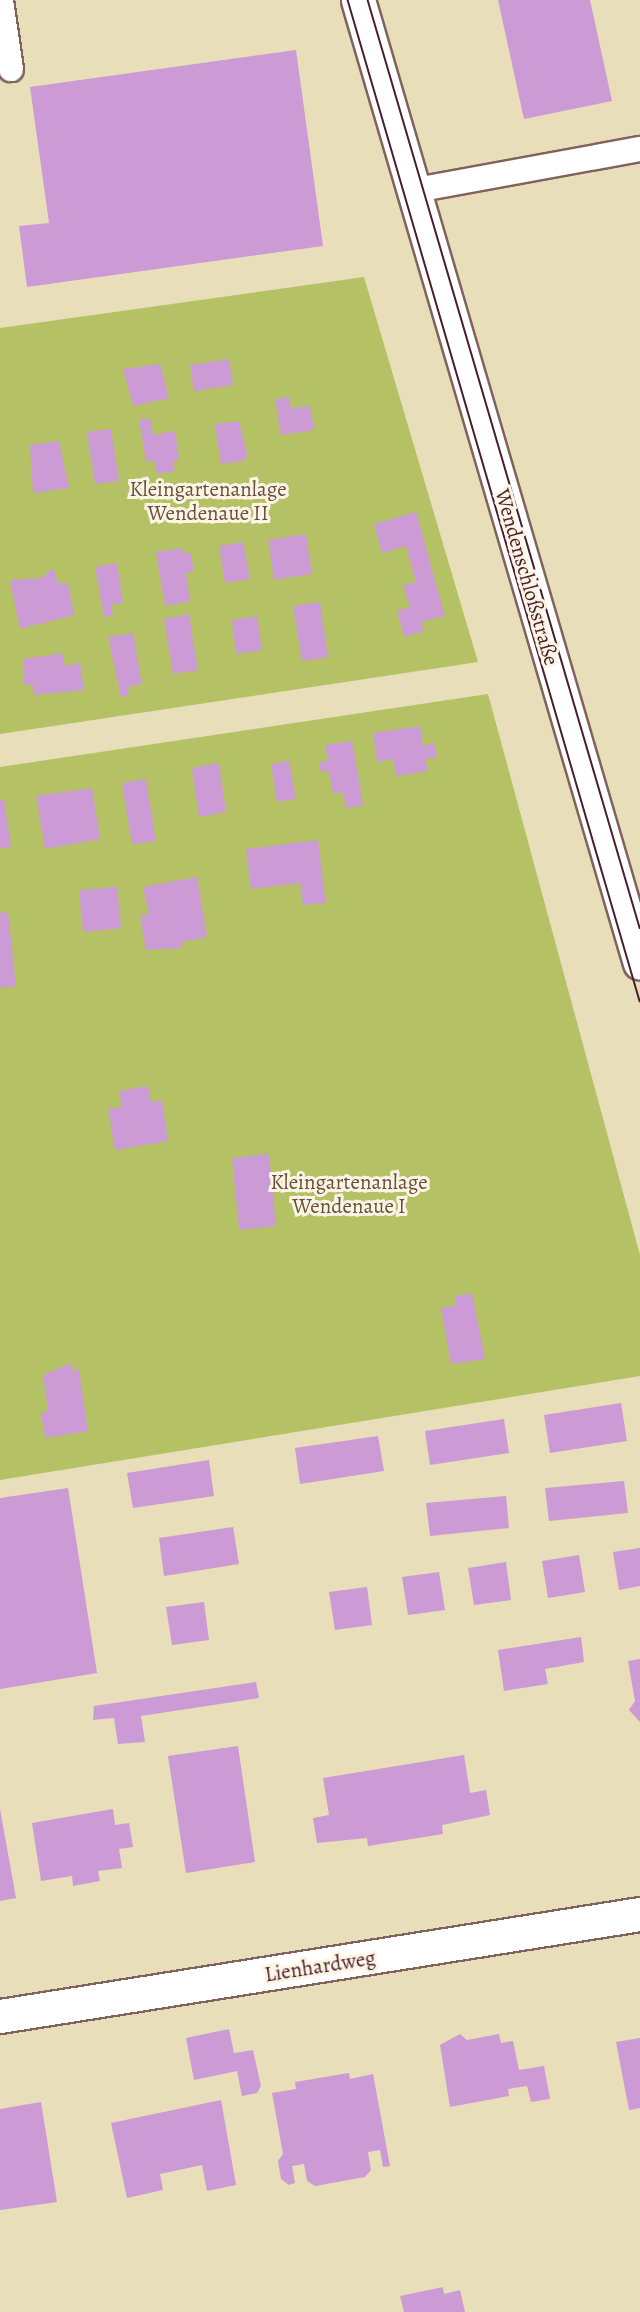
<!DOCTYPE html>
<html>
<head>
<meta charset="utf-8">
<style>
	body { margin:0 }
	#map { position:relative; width:640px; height:2312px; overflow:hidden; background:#e8deba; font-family:Alegreya,serif }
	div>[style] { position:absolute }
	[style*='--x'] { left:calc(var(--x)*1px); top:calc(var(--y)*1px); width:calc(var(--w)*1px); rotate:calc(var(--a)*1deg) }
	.green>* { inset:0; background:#b4c265 }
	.building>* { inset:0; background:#cc9ad4 }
	.roads { filter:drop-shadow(2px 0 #81625d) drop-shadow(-2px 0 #81625d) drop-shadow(0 2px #81625d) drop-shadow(0 -2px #81625d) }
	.lane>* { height:24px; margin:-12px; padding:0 12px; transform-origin:12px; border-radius:12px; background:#fff }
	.street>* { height:33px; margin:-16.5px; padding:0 16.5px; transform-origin:16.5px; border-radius:16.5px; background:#fff }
	.tram>* { height:1.5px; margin:-0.75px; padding:0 0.75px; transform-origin:0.75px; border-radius:0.75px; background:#4a1f2b }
	span { translate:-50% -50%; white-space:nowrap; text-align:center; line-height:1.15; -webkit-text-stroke:6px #fcf5e5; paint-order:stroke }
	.park-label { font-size:21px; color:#6a503c }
	.street-label { font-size:21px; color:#4a1f2b }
</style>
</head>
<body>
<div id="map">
	<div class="green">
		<div style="clip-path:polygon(364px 277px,478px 662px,0 734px,0 328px)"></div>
		<div style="clip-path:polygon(488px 694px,640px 1255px,640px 1376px,0 1480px,0 767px)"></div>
	</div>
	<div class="building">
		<div style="clip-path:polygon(498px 0,590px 0,612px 101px,524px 119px)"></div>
		<div style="clip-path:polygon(296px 50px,323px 246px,27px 287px,19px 226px,49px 223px,30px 87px)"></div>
		<div style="clip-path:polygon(229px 359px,233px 385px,194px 391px,190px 365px)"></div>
		<div style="clip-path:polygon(160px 364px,169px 398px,133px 406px,123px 369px)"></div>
		<div style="clip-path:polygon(289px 397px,291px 408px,310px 406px,314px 430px,281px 435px,275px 399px)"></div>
		<div style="clip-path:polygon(150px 418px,153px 435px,175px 431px,179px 459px,173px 461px,175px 471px,157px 474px,154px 460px,146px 462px,139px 419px)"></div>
		<div style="clip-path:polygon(239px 421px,247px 454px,244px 461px,221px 464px,215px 424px)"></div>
		<div style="clip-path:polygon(111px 429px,119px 481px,95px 484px,87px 432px)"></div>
		<div style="clip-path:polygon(59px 441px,69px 488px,33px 493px,30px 445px)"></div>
		<div style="clip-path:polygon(416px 512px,445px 616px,421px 622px,424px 631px,404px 637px,397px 611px,410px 607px,403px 585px,416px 582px,406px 546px,382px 553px,374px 524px)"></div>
		<div style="clip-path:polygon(306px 534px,312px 574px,274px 580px,268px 540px)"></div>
		<div style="clip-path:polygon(243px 542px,250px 579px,225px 583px,219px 546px)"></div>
		<div style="clip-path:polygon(182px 548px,183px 553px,191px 553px,194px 572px,186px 573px,190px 601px,165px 606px,156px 552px)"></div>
		<div style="clip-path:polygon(117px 563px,123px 603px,111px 605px,113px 616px,104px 617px,95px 567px)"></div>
		<div style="clip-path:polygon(53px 568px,58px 583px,68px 583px,74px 615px,20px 629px,10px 580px,41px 578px)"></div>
		<div style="clip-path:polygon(320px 602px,328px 657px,302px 661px,293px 606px)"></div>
		<div style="clip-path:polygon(189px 614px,198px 670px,173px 674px,164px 619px)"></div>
		<div style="clip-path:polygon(257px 616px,262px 650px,236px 654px,232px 620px)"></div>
		<div style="clip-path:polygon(133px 633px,142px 684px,128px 687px,129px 695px,121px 697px,108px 637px)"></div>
		<div style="clip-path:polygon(62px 653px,65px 666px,80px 663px,84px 690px,34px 695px,32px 684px,24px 685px,24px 659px)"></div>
		<div style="clip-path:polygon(420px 726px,423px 746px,434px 743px,437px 757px,425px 759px,428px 771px,396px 776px,393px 759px,377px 762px,373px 733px)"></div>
		<div style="clip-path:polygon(352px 741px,363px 805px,346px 808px,343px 792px,333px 794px,329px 771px,321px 772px,319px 762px,328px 761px,325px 745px)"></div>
		<div style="clip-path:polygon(289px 761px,296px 799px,277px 802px,271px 764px)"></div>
		<div style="clip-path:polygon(219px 763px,226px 812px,199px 817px,192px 768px)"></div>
		<div style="clip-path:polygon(146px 779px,156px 841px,132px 844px,122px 783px)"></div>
		<div style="clip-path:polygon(92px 788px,100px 839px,45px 849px,36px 796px)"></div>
		<div style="clip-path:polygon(4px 799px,11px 847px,0 848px,0 800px)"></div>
		<div style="clip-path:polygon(318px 840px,326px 903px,303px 905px,300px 883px,251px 889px,246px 849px)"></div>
		<div style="clip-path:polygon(197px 877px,207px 937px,182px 942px,182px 948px,146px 950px,140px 915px,149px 914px,143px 887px)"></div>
		<div style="clip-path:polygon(117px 887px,121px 928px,83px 932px,79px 890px)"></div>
		<div style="clip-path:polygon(8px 912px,16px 986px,0 988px,0 913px)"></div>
		<div style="clip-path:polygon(148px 1086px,151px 1102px,162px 1100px,168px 1141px,115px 1150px,108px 1109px,122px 1107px,119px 1091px)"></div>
		<div style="clip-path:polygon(269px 1154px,276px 1226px,239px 1230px,232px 1158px)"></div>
		<div style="clip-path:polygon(472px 1293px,485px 1359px,451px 1364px,441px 1308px,456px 1305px,455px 1296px)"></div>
		<div style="clip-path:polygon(71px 1363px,72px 1371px,79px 1369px,88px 1431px,45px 1438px,41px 1412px,48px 1411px,43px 1375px)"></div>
		<div style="clip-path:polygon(621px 1403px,627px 1441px,550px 1453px,544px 1415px)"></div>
		<div style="clip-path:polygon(504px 1419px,509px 1453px,430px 1465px,425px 1431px)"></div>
		<div style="clip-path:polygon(378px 1436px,384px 1471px,300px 1484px,295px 1448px)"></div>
		<div style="clip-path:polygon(209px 1460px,214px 1496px,133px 1508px,127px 1473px)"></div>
		<div style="clip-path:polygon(624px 1481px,628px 1513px,549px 1521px,545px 1488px)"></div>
		<div style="clip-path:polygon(68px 1488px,97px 1673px,0 1689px,0 1498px)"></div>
		<div style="clip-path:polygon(506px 1496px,509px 1528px,430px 1536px,426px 1503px)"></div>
		<div style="clip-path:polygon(233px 1527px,239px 1564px,164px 1576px,159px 1538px)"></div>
		<div style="clip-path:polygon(640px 1548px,640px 1586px,619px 1590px,613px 1552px)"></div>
		<div style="clip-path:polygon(579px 1555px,585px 1592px,548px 1598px,542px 1561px)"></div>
		<div style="clip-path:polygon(506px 1562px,511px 1600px,474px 1605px,468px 1568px)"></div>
		<div style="clip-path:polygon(439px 1572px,445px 1610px,408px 1615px,402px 1577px)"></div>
		<div style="clip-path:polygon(367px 1587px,372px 1625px,335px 1630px,329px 1592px)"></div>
		<div style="clip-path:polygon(204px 1602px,209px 1640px,172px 1645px,166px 1607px)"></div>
		<div style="clip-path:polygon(581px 1637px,584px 1662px,545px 1669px,548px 1684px,504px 1691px,498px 1650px)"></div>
		<div style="clip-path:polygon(640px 1659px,640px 1722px,629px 1710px,635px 1701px,628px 1661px)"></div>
		<div style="clip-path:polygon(256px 1682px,259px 1698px,141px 1716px,145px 1742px,118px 1744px,114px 1718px,93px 1720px,94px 1706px)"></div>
		<div style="clip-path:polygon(238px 1746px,255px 1862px,186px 1873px,168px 1756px)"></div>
		<div style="clip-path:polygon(464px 1755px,470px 1793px,486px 1790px,490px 1815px,442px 1825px,443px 1834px,368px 1846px,367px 1838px,317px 1843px,313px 1818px,329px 1815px,323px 1778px)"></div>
		<div style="clip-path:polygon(0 1809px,16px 1898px,0 1901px)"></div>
		<div style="clip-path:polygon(113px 1809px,115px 1825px,129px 1823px,133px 1847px,119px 1849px,122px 1868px,98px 1871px,100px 1881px,73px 1886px,72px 1876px,41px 1881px,32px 1823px)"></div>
		<div style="clip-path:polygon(229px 2029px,234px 2053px,253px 2050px,261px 2086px,257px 2093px,242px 2096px,237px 2071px,194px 2080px,186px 2038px)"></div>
		<div style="clip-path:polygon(460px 2034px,467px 2040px,499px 2034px,501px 2043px,513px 2041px,519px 2070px,544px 2066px,550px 2099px,531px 2102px,527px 2086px,508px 2089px,509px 2096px,450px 2107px,440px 2045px)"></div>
		<div style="clip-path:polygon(640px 2038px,640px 2108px,629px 2110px,616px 2042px)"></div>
		<div style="clip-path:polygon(349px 2073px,350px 2079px,373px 2074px,390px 2166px,383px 2167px,380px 2150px,368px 2152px,371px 2170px,365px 2177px,315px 2186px,307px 2181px,304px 2164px,292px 2166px,295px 2183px,289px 2185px,281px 2179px,278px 2161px,283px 2154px,272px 2093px,296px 2089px,295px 2082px)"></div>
		<div style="clip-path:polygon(221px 2100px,236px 2185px,207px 2191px,202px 2165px,160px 2174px,163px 2190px,127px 2198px,111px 2123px)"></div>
		<div style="clip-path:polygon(41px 2102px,57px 2202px,0 2210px,0 2109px)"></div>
		<div style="clip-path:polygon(443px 2287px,444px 2294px,460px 2290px,465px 2312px,404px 2312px,400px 2296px)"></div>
	</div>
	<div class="roads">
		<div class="lane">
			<div style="--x:1;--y:0;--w:70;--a:81.8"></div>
			<div style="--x:416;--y:190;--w:228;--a:-10.4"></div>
		</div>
		<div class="street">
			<div style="--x:358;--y:0;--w:1003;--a:73.68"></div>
			<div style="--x:0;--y:2016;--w:648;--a:-9.06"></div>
		</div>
	</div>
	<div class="tram">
		<div style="--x:348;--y:0;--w:1043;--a:73.74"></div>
		<div style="--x:368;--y:0;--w:967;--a:73.66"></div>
	</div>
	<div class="park-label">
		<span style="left:208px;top:501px">Kleingartenanlage<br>Wendenaue II</span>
		<span style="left:349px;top:1194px">Kleingartenanlage<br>Wendenaue I</span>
	</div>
	<div class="street-label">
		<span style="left:527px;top:577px;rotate:74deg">Wendenschloßstraße</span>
		<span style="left:320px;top:1966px;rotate:-9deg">Lienhardweg</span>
	</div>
</div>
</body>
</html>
